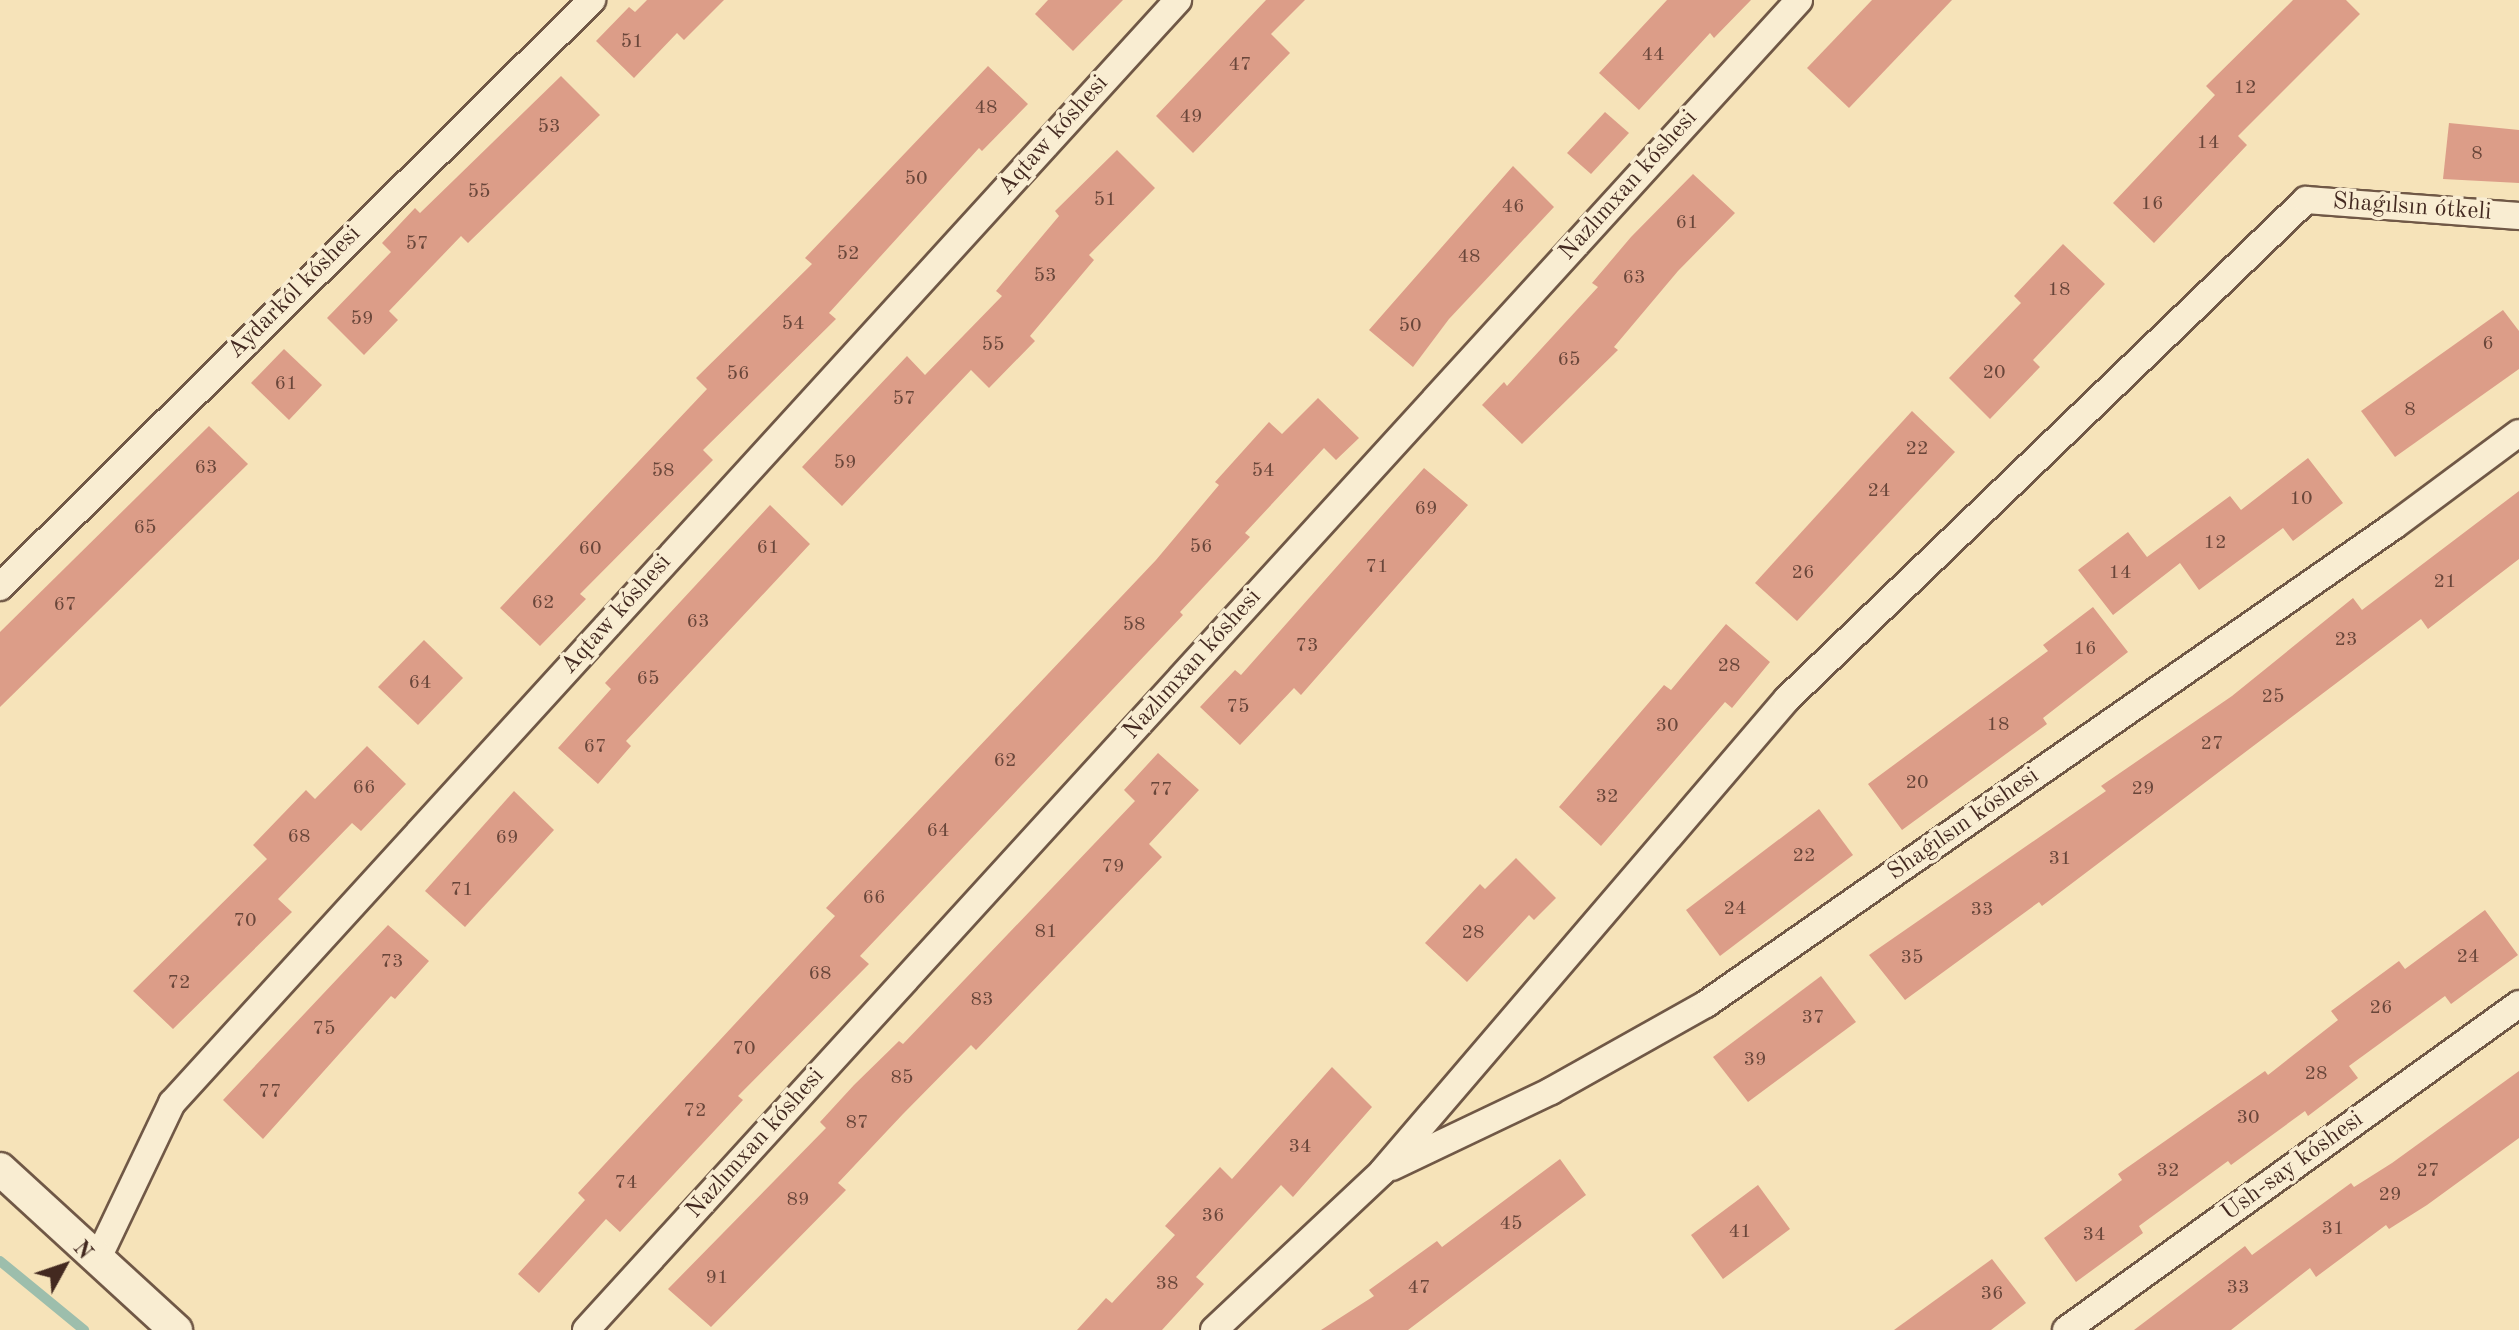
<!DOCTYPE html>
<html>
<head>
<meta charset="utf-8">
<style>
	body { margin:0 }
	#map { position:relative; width:2519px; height:1330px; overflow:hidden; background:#f6e3b9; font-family:"Old Standard TT",serif }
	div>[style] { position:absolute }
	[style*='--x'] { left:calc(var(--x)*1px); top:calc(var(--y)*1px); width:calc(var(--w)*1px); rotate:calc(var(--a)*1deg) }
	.stream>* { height:10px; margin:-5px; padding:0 5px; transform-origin:5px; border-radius:5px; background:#9dbeac }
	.building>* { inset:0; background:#dc9d88 }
	.roads { filter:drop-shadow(2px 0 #705846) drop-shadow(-2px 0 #705846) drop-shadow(0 2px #705846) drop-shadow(0 -2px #705846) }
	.minor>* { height:26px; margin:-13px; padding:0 13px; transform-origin:13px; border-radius:13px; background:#f9edd2 }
	.tertiary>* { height:32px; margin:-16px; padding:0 16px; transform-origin:16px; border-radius:16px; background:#f9edd2 }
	span { translate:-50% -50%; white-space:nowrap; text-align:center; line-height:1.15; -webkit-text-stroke:7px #f9edd2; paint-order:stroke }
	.number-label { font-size:20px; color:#69463a }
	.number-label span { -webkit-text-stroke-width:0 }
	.street-label { font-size:24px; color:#432920 }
	.north { position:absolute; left:24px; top:1226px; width:80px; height:80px; -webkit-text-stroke:6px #f9edd2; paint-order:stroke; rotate:50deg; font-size:22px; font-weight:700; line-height:32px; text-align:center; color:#432920 }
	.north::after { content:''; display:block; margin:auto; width:28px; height:36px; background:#432920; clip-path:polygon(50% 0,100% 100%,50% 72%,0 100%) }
</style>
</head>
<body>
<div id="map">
	<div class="stream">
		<div style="--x:0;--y:1261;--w:109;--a:39.4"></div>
	</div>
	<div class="building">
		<div style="clip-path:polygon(647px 0,724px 0,684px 40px,677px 33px,634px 78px,596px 41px,629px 7px,635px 12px)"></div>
		<div style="clip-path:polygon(1048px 0,1123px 0,1073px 51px,1035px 14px)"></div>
		<div style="clip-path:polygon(1266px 0,1305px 0,1271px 34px,1290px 53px,1193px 153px,1156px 116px)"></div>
		<div style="clip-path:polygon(1667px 0,1751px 0,1714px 38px,1710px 33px,1639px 110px,1599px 73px)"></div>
		<div style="clip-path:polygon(1872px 0,1952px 0,1849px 108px,1807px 68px)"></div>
		<div style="clip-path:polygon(2293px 0,2346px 0,2360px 14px,2238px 136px,2247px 145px,2154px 243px,2113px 203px,2215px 95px,2206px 86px)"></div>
		<div style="clip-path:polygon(988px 66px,1028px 104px,982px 151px,979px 148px,829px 313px,836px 319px,703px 450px,713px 460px,580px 594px,586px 599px,540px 646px,500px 608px,707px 389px,696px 378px,812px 264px,805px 258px)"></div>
		<div style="clip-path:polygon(561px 76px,600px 115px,468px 243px,461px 236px,389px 311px,398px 320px,364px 355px,327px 318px,391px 252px,382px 243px,415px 208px,420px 213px)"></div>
		<div style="clip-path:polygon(1605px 112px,1629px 133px,1591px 174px,1567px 153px)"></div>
		<div style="clip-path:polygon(2449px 123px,2519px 130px,2519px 183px,2443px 179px)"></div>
		<div style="clip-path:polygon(1117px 150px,1155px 188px,1089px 255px,1094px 260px,1030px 336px,1035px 341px,989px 388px,971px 370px,842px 506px,802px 467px,907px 356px,925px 375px,1002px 296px,996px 291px,1059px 216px,1055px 211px)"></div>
		<div style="clip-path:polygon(1513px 166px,1554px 207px,1449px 319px,1413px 367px,1369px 330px)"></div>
		<div style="clip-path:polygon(1693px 174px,1735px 213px,1678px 271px,1614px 347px,1618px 350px,1522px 444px,1482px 405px,1504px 382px,1507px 386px,1598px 287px,1592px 283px,1631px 237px)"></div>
		<div style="clip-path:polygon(2063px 244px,2105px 284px,2033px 360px,2040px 367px,1990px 419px,1949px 378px,2021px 303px,2014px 296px)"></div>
		<div style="clip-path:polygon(2503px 310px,2519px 331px,2519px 369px,2395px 457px,2361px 411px)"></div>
		<div style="clip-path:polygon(284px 349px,322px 385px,289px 420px,251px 383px)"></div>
		<div style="clip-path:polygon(1318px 398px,1359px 438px,1336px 460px,1324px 448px,1245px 533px,1250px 537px,1180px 612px,1183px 615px,860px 956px,869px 964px,738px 1096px,743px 1100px,620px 1232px,606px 1219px,539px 1293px,518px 1274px,585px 1200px,578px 1193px,835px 916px,826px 908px,1156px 560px,1219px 485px,1215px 482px,1269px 422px,1282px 434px)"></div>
		<div style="clip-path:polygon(1912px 411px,1955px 452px,1797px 621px,1755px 583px)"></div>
		<div style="clip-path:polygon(209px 426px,248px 464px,0 707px,0 632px)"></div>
		<div style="clip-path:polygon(2308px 458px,2343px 503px,2293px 541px,2283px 528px,2199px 590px,2180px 563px,2113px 615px,2078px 570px,2128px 532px,2147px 557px,2230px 496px,2241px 510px)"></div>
		<div style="clip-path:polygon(1424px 468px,1468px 505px,1301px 695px,1294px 688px,1240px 745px,1200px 707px,1235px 670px,1241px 675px)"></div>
		<div style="clip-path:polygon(2519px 491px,2519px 559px,2428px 629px,2421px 619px,2042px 906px,2039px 902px,1905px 1000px,1869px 955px,2106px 791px,2101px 786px,2232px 696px,2353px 598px,2362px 610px)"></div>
		<div style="clip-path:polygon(770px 505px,810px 544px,626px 741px,631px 746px,598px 784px,558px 748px,611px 689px,605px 683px)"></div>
		<div style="clip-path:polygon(2093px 607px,2128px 652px,2043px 718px,2047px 724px,1902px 830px,1868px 784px,2048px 651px,2043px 645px)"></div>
		<div style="clip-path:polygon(1726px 624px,1770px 662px,1732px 708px,1725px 702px,1601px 846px,1559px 807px,1664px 685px,1671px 690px)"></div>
		<div style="clip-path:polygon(424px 640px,463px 678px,418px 725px,378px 687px)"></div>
		<div style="clip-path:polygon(367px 746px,406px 784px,361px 831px,352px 823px,278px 899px,292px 912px,173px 1029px,133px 991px,267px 859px,253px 845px,306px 790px,315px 799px)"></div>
		<div style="clip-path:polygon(1158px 753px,1199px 790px,1149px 844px,1162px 857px,976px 1050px,971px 1045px,903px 1114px,838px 1183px,846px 1190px,711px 1327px,668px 1289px,826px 1128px,820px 1122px,854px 1085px,899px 1041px,903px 1044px,1135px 801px,1124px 790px)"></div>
		<div style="clip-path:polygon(514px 791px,554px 830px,465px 927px,425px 891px)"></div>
		<div style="clip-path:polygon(1819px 809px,1853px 855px,1720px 956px,1686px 910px)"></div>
		<div style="clip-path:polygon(1516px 858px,1556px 898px,1534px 920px,1529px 915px,1467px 982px,1425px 943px,1480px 884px,1485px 889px)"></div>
		<div style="clip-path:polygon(2485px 910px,2518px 955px,2451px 1004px,2445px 996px,2349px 1066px,2358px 1078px,2308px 1116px,2305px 1111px,2231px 1165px,2228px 1161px,2139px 1226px,2143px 1233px,2076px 1282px,2044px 1238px,2122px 1180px,2118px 1174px,2265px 1071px,2268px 1075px,2338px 1020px,2331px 1011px,2399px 961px,2405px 969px)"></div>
		<div style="clip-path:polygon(388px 925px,429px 961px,395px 999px,391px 996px,263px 1139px,223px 1100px)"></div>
		<div style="clip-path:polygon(1821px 976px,1856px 1022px,1748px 1102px,1713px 1057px)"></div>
		<div style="clip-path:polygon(1332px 1067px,1372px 1107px,1293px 1197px,1281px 1185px,1196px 1277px,1204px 1284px,1162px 1330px,1077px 1330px,1106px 1298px,1112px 1303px,1175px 1235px,1165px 1226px,1220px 1167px,1232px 1179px)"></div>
		<div style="clip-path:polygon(2519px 1071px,2519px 1138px,2427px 1205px,2389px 1229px,2386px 1225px,2316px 1277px,2310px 1268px,2231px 1330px,2134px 1330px,2245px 1246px,2252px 1255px,2351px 1183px,2354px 1187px,2392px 1163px)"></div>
		<div style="clip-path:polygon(1560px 1159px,1586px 1195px,1408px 1330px,1321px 1330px,1374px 1296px,1369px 1290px,1437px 1241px,1442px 1247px)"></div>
		<div style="clip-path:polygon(1758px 1185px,1790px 1229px,1723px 1279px,1691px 1235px)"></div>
		<div style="clip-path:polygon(1992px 1259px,2026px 1303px,1991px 1330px,1894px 1330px)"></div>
	</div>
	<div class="roads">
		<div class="minor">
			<div style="--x:0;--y:587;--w:834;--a:-44.76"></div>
			<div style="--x:1392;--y:1167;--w:176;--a:-25.5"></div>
			<div style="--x:1551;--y:1091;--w:178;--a:-29.3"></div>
			<div style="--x:1706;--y:1004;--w:839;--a:-34.81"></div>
			<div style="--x:2395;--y:525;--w:154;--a:-36.6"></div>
			<div style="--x:98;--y:1258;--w:172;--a:-64.5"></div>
			<div style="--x:172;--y:1103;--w:1493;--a:-47.63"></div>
			<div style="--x:586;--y:1330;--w:1800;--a:-47.63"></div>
			<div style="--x:1214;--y:1330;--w:231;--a:-43.2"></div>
			<div style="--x:1382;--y:1172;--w:623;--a:-49.43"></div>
			<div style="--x:1787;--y:699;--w:720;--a:-43.87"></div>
			<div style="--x:2306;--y:200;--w:214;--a:4.3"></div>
			<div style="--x:2066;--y:1330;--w:558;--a:-35.74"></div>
		</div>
		<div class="tertiary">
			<div style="--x:0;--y:1169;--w:239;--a:42.5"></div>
		</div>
	</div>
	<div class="number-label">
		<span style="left:632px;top:42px">51</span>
		<span style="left:1653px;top:55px">44</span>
		<span style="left:1240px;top:65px">47</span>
		<span style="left:2245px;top:88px">12</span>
		<span style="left:986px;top:108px">48</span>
		<span style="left:1191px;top:117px">49</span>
		<span style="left:549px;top:127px">53</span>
		<span style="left:2208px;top:143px">14</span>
		<span style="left:2477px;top:154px">8</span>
		<span style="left:916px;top:179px">50</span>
		<span style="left:479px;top:192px">55</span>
		<span style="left:1105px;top:200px">51</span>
		<span style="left:2152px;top:204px">16</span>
		<span style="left:1513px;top:207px">46</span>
		<span style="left:1687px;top:223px">61</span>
		<span style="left:417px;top:244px">57</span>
		<span style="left:848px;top:254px">52</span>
		<span style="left:1469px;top:257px">48</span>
		<span style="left:1045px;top:276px">53</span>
		<span style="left:1634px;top:278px">63</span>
		<span style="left:2059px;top:290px">18</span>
		<span style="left:362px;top:319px">59</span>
		<span style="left:793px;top:324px">54</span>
		<span style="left:1410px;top:326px">50</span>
		<span style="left:2488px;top:344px">6</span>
		<span style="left:993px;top:345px">55</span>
		<span style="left:1569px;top:360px">65</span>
		<span style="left:1994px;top:373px">20</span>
		<span style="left:738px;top:374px">56</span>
		<span style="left:286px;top:384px">61</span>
		<span style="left:904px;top:399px">57</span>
		<span style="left:2410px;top:410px">8</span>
		<span style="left:1917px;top:449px">22</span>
		<span style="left:845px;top:463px">59</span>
		<span style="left:206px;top:468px">63</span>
		<span style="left:663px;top:471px">58</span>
		<span style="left:1263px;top:471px">54</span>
		<span style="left:1879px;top:491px">24</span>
		<span style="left:2301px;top:499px">10</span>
		<span style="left:1426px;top:509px">69</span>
		<span style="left:145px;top:528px">65</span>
		<span style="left:2215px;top:543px">12</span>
		<span style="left:1201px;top:547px">56</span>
		<span style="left:768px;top:548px">61</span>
		<span style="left:590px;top:549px">60</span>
		<span style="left:1377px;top:567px">71</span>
		<span style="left:1803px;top:573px">26</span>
		<span style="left:2120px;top:573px">14</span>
		<span style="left:2445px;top:582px">21</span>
		<span style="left:543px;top:603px">62</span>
		<span style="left:65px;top:605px">67</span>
		<span style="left:698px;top:622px">63</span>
		<span style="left:1134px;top:625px">58</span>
		<span style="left:2346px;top:640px">23</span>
		<span style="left:1307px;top:646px">73</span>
		<span style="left:2085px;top:649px">16</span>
		<span style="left:1729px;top:666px">28</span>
		<span style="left:648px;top:679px">65</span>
		<span style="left:420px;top:683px">64</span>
		<span style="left:2273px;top:697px">25</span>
		<span style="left:1238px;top:707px">75</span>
		<span style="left:1998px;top:725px">18</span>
		<span style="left:1667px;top:726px">30</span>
		<span style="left:2212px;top:744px">27</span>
		<span style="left:595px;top:747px">67</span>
		<span style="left:1005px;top:761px">62</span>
		<span style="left:1917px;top:783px">20</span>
		<span style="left:364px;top:788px">66</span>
		<span style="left:2143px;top:789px">29</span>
		<span style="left:1161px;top:790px">77</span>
		<span style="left:1607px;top:797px">32</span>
		<span style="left:938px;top:831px">64</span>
		<span style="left:299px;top:837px">68</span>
		<span style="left:507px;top:838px">69</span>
		<span style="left:1804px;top:856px">22</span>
		<span style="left:2060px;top:859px">31</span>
		<span style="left:1113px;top:867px">79</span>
		<span style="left:462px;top:890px">71</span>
		<span style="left:874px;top:898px">66</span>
		<span style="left:1735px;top:909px">24</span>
		<span style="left:1982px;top:910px">33</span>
		<span style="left:245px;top:921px">70</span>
		<span style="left:1046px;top:932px">81</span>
		<span style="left:1473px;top:933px">28</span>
		<span style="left:2468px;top:957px">24</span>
		<span style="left:1912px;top:958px">35</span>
		<span style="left:392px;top:962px">73</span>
		<span style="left:820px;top:974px">68</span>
		<span style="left:179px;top:983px">72</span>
		<span style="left:982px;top:1000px">83</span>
		<span style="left:2381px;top:1008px">26</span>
		<span style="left:1813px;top:1018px">37</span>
		<span style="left:324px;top:1029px">75</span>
		<span style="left:744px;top:1049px">70</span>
		<span style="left:1755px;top:1060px">39</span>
		<span style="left:2316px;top:1074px">28</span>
		<span style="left:902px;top:1078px">85</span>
		<span style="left:270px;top:1092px">77</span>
		<span style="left:695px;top:1111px">72</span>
		<span style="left:2248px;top:1118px">30</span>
		<span style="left:857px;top:1123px">87</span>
		<span style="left:1300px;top:1147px">34</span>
		<span style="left:2168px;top:1171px">32</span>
		<span style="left:2428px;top:1171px">27</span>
		<span style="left:626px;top:1183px">74</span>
		<span style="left:2390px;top:1195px">29</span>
		<span style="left:798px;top:1200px">89</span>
		<span style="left:1213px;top:1216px">36</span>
		<span style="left:1511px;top:1224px">45</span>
		<span style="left:2333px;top:1229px">31</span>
		<span style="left:1740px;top:1232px">41</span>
		<span style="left:2094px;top:1235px">34</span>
		<span style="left:717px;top:1278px">91</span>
		<span style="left:1167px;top:1284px">38</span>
		<span style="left:1419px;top:1288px">47</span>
		<span style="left:2238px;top:1288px">33</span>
		<span style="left:1992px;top:1294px">36</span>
	</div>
	<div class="street-label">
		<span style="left:1054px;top:136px;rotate:-48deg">Aqtaw kóshesi</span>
		<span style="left:1629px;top:186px;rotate:-48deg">Nazlımxan kóshesi</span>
		<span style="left:2412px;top:208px;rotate:4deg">Shaǵılsın ótkeli</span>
		<span style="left:295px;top:293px;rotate:-45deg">Aydarkól kóshesi</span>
		<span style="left:617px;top:615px;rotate:-48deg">Aqtaw kóshesi</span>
		<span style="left:1193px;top:665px;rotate:-48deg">Nazlımxan kóshesi</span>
		<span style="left:1964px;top:825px;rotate:-35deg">Shaǵılsın kóshesi</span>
		<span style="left:756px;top:1144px;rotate:-48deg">Nazlımxan kóshesi</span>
		<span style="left:2293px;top:1167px;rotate:-36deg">Ush-say kóshesi</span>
	</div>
	<div class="north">N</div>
</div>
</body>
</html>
